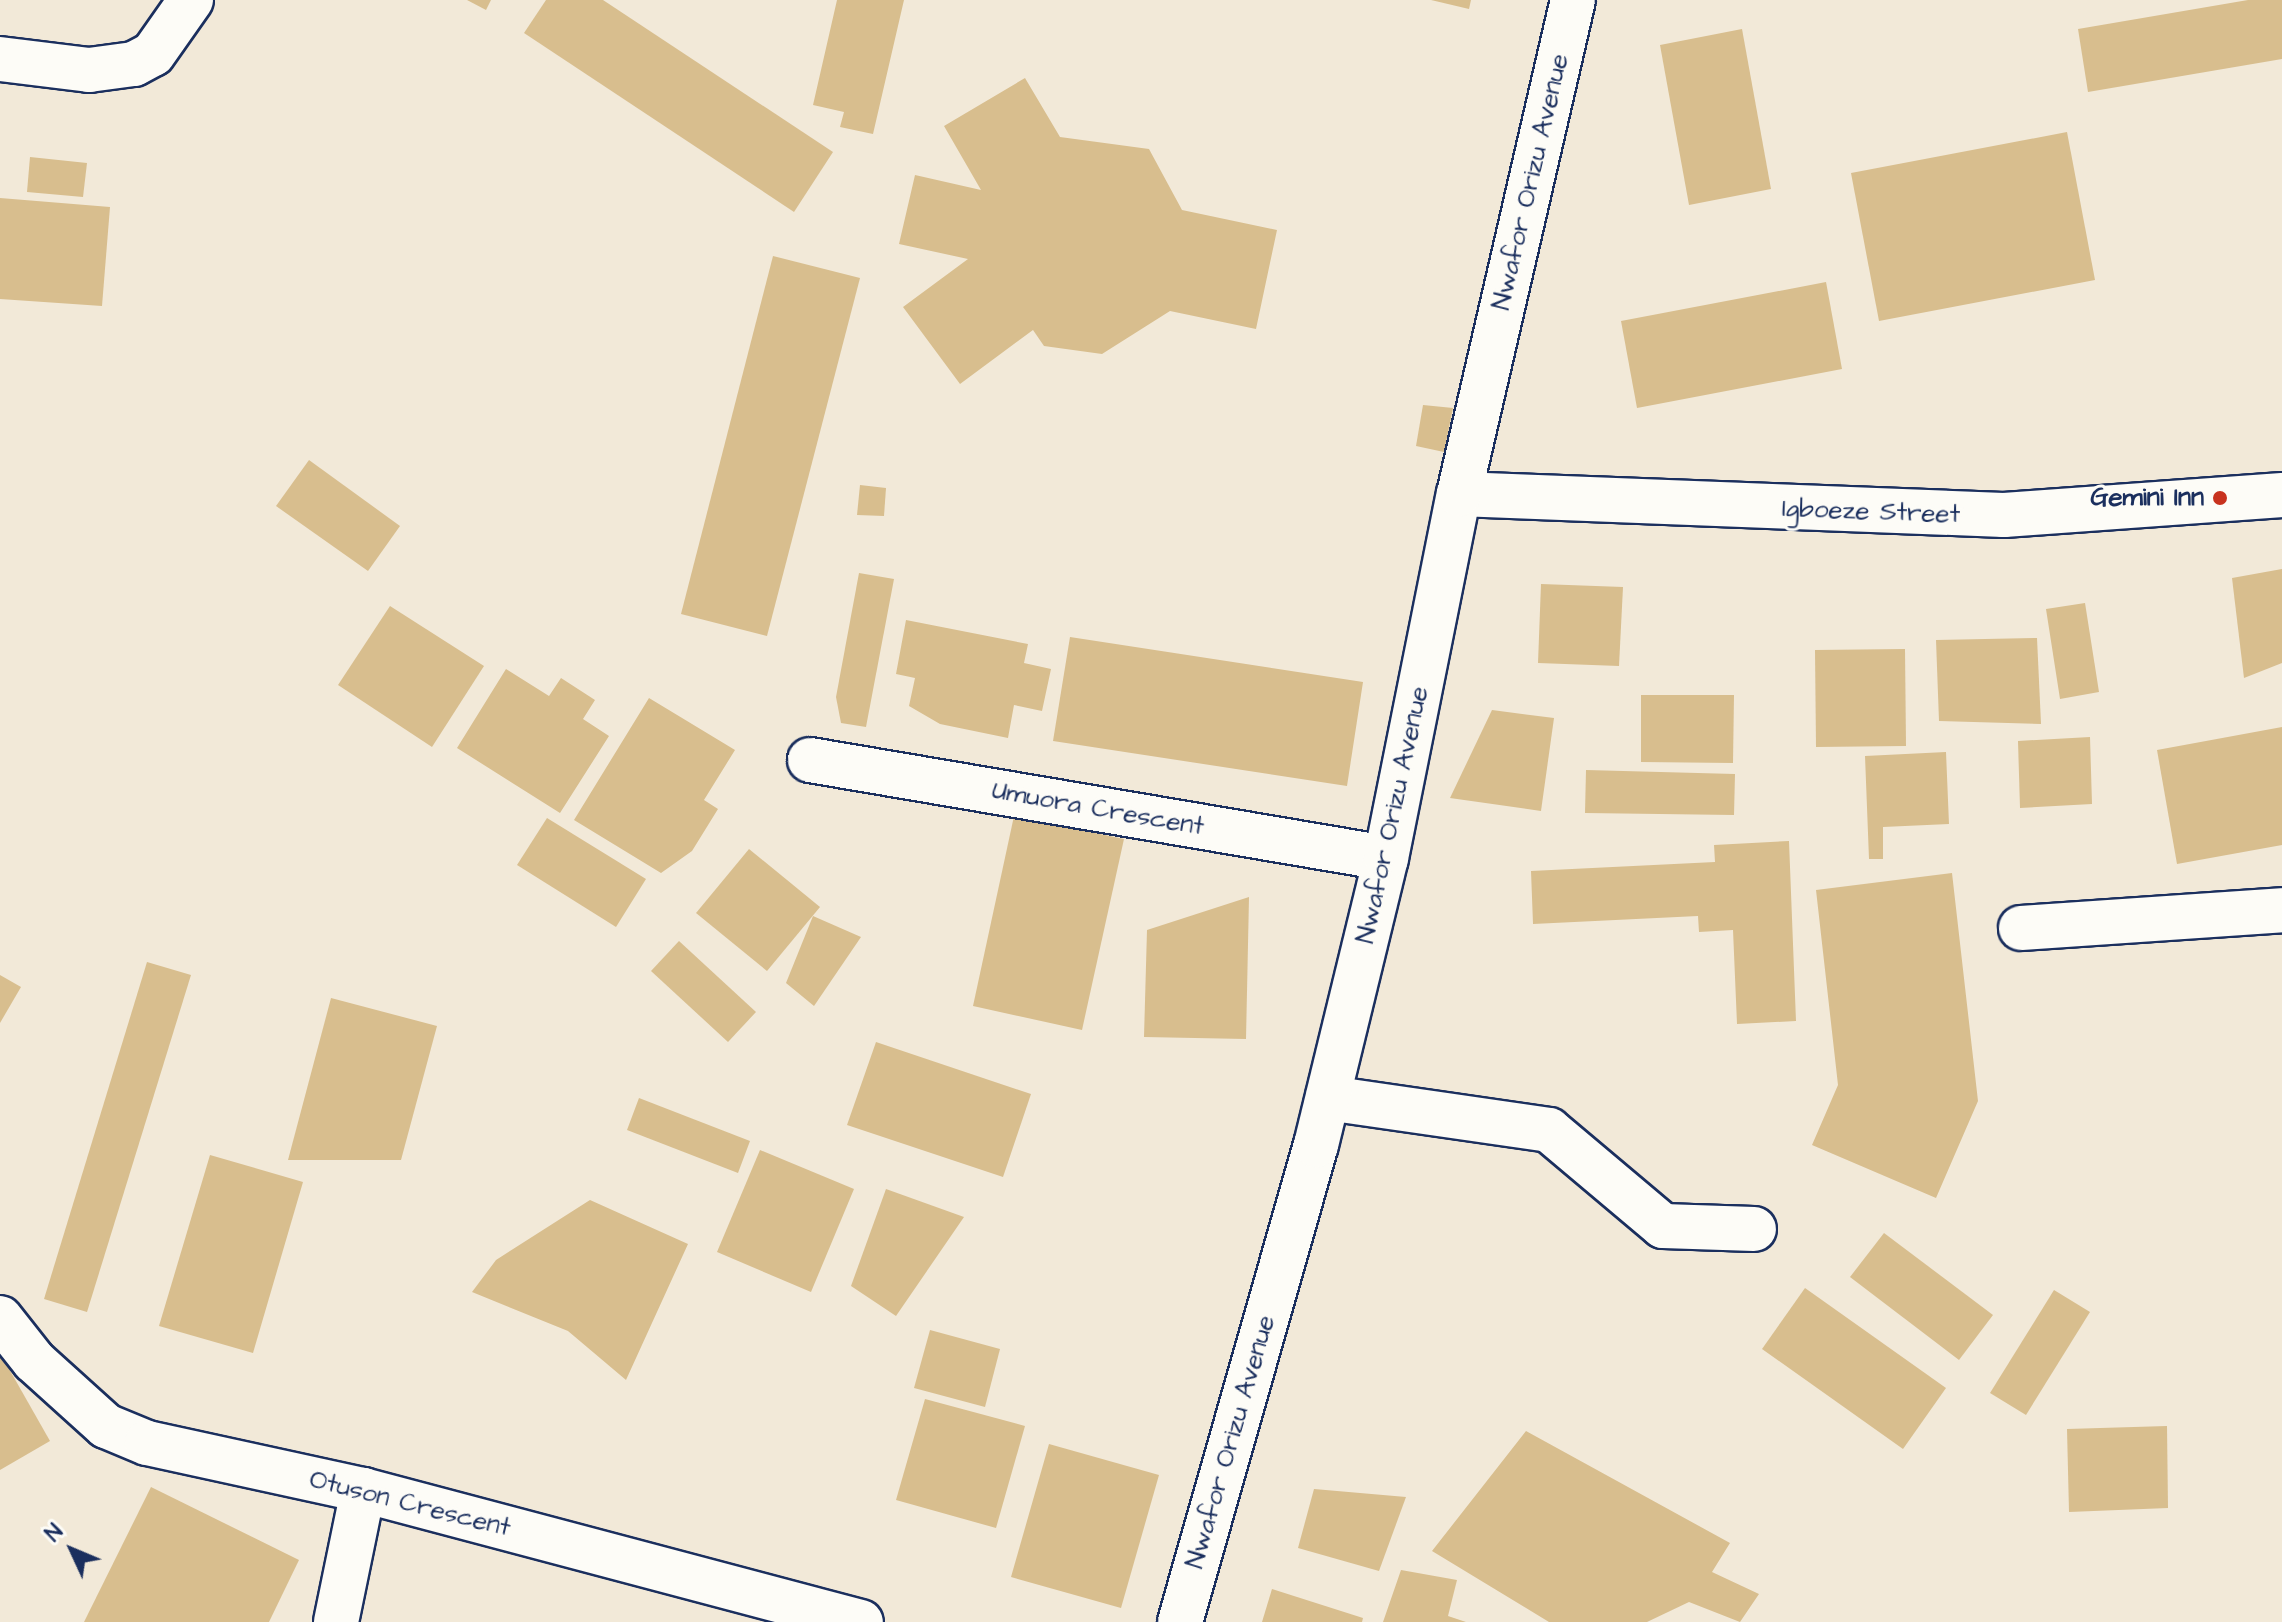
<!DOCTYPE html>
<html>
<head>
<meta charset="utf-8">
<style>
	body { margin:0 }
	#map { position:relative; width:2282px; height:1622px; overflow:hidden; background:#f2e9d8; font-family:"Architects Daughter",sans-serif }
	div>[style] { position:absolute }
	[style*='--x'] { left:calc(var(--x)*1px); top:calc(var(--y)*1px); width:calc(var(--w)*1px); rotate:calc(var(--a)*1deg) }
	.building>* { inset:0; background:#d8be8e }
	.roads { filter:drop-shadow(2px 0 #1b2f5e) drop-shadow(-2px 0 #1b2f5e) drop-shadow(0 2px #1b2f5e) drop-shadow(0 -2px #1b2f5e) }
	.minor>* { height:44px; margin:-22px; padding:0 22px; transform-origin:22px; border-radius:22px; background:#fdfcf7 }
	.dots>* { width:22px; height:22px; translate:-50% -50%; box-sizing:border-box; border:4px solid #fdfcf7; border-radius:50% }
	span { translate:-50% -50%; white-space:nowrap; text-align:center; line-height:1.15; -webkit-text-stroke:6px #fdfcf7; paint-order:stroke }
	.street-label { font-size:26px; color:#1b2f5e }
	.poi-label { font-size:26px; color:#1b2f5e; font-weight:700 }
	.right { translate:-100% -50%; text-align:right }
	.north { position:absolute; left:32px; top:1510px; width:80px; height:80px; -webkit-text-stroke:6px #fdfcf7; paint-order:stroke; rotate:314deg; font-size:22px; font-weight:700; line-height:32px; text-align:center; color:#1b2f5e }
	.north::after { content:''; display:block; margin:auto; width:28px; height:36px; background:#1b2f5e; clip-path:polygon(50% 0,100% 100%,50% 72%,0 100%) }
</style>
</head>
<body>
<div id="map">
	<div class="building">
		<div style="clip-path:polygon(467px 0,491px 0,486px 10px)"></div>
		<div style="clip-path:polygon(546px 0,603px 0,833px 152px,794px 212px,524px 33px)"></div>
		<div style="clip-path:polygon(837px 0,904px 0,873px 134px,840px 127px,844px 112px,813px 105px)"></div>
		<div style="clip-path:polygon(1431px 0,1471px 0,1469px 9px)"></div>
		<div style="clip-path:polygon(2248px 0,2282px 0,2282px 59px,2088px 92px,2078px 29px)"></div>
		<div style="clip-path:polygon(1742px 29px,1771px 189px,1689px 205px,1660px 45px)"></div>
		<div style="clip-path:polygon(1025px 78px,1060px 137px,1149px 149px,1182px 210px,1277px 230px,1256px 329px,1170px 311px,1102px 354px,1044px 346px,1033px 330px,960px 384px,903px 307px,968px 259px,899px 244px,915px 175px,981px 190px,944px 126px)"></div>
		<div style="clip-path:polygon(2067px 132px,2095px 280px,1879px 321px,1851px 173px)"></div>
		<div style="clip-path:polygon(30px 157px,87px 163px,83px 197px,27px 192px)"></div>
		<div style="clip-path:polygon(0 198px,110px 207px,102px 306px,0 299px)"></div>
		<div style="clip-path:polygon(773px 256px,860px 278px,767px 636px,681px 614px)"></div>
		<div style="clip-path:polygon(1826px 282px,1842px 369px,1637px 408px,1621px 321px)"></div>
		<div style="clip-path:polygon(1423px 405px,1453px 408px,1444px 452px,1416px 446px)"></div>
		<div style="clip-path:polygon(309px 460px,400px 526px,368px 571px,276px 506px)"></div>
		<div style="clip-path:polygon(860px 485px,886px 488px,884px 516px,857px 515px)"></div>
		<div style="clip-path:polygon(2282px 569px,2282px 663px,2244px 678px,2232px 578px)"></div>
		<div style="clip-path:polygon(859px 573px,894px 579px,866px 727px,841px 723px,836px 697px)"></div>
		<div style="clip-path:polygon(1541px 584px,1623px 587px,1619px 666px,1538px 663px)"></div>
		<div style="clip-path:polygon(2085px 603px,2099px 692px,2060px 699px,2046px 609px)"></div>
		<div style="clip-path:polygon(390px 606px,484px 666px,432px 747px,338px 685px)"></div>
		<div style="clip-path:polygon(906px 620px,1028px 644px,1024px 663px,1051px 669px,1042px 711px,1014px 705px,1008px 738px,940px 724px,909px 706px,915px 678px,896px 674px)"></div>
		<div style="clip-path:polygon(1070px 637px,1363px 682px,1347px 786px,1053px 741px)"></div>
		<div style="clip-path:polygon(2037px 638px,2041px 724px,1939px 721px,1936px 640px)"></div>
		<div style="clip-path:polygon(1905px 649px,1906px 746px,1816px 747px,1815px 650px)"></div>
		<div style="clip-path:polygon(506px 669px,549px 696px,561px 678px,595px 700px,583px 719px,609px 736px,560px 813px,457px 748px)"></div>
		<div style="clip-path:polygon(1641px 695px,1734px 695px,1733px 763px,1641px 762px)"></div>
		<div style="clip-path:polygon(649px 698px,735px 750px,704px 800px,718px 809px,692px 851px,661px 873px,574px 820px)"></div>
		<div style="clip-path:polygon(1492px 710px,1554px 718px,1541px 811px,1450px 798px)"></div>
		<div style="clip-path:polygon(2282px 727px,2282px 845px,2177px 864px,2157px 750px)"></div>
		<div style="clip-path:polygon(2090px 737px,2092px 804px,2020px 808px,2018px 741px)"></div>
		<div style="clip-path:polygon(1946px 752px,1949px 824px,1883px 827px,1883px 859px,1869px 859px,1865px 756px)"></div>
		<div style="clip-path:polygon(1586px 770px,1735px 774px,1734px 815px,1585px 813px)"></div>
		<div style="clip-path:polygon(1014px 816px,1124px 839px,1082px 1030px,973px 1006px)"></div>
		<div style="clip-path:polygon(547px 818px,646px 879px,616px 927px,517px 865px)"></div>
		<div style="clip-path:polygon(1789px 841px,1796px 1021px,1737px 1024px,1733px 930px,1699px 932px,1698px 916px,1533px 924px,1531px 871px,1715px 862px,1714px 845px)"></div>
		<div style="clip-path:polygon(749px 849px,820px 907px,767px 971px,696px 913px)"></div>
		<div style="clip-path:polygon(1952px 873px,1978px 1101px,1936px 1198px,1812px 1145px,1838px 1085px,1816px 890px)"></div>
		<div style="clip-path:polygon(1249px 897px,1246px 1039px,1144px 1037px,1147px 930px)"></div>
		<div style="clip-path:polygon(813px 916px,861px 937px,814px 1006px,786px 983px)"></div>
		<div style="clip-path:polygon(679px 941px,756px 1012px,728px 1042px,651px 971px)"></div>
		<div style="clip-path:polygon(147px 962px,191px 975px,87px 1312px,44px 1299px)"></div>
		<div style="clip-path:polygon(0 975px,21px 987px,0 1023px)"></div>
		<div style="clip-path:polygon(331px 998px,437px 1026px,401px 1160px,288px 1160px)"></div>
		<div style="clip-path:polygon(876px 1042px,1031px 1094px,1003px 1177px,847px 1125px)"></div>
		<div style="clip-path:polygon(639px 1098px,750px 1141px,738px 1173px,627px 1130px)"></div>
		<div style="clip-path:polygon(760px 1150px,854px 1189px,811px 1292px,717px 1252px)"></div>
		<div style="clip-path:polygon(210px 1155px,303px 1182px,253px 1353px,159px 1326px)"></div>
		<div style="clip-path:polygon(886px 1189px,964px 1217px,896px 1316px,851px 1286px)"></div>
		<div style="clip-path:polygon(590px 1200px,688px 1244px,626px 1380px,568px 1331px,472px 1292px,496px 1260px)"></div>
		<div style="clip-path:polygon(1884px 1233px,1993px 1315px,1959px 1360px,1850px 1277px)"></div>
		<div style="clip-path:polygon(1805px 1288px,1946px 1388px,1903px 1449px,1762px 1349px)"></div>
		<div style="clip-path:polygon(2054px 1290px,2090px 1312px,2026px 1415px,1990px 1393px)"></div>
		<div style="clip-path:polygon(930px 1330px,1000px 1349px,985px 1407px,914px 1388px)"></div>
		<div style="clip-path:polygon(0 1353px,50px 1441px,0 1470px)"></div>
		<div style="clip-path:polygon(925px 1399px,1025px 1426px,996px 1528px,896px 1500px)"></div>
		<div style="clip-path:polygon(2167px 1426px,2168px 1508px,2069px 1512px,2067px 1429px)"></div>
		<div style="clip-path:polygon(1526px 1431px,1730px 1543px,1712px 1572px,1759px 1594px,1740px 1622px,1689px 1602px,1647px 1622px,1549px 1622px,1432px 1551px)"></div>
		<div style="clip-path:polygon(1049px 1444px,1159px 1475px,1121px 1608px,1011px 1577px)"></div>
		<div style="clip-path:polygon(151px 1487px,299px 1560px,269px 1622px,84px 1622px)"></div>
		<div style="clip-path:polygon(1314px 1489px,1406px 1497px,1379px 1571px,1298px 1548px)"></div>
		<div style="clip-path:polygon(1401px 1570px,1457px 1580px,1448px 1616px,1466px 1622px,1383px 1622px)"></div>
		<div style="clip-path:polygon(1272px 1589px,1363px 1618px,1362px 1622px,1262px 1622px)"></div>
	</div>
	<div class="roads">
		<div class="minor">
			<div style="--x:0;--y:59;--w:90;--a:7"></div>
			<div style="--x:89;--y:70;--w:45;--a:-7.6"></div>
			<div style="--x:134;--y:64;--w:21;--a:-28"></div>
			<div style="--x:153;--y:54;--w:66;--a:-54.9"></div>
			<div style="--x:1459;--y:494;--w:545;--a:2.21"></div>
			<div style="--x:2004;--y:515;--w:279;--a:-4.1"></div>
			<div style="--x:810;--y:760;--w:584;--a:9.66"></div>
			<div style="--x:2021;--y:928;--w:262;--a:-3.9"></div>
			<div style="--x:1328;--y:1098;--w:223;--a:8.2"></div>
			<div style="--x:1549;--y:1130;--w:149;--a:40.1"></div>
			<div style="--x:1663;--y:1226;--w:91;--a:1.9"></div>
			<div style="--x:0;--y:1318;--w:55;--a:51.7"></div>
			<div style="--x:34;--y:1361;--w:97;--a:42.1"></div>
			<div style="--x:106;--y:1426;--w:44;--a:22.5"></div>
			<div style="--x:147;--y:1443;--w:221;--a:12.3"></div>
			<div style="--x:363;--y:1490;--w:515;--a:14.85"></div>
			<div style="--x:336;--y:1622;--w:135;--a:-78.4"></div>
			<div style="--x:1180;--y:1622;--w:496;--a:-74.1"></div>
			<div style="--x:1316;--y:1145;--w:295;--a:-76.3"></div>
			<div style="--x:1386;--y:858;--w:371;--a:-78.7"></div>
			<div style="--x:1459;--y:494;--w:507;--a:-77.01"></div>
		</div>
	</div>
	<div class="dots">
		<div style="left:2220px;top:498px;background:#c8321e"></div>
	</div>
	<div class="street-label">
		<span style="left:1531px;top:182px;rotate:-77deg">Nwafor Orizu Avenue</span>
		<span style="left:1871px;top:512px;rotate:2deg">Igboeze Street</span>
		<span style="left:1098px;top:809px;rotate:10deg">Umuora Crescent</span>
		<span style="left:1393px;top:815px;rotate:-78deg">Nwafor Orizu Avenue</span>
		<span style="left:1231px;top:1442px;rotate:-74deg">Nwafor Orizu Avenue</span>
		<span style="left:410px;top:1504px;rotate:14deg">Otuson Crescent</span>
	</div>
	<div class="poi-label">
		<span class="right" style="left:2204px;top:498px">Gemini Inn</span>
	</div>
	<div class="north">N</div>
</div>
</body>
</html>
